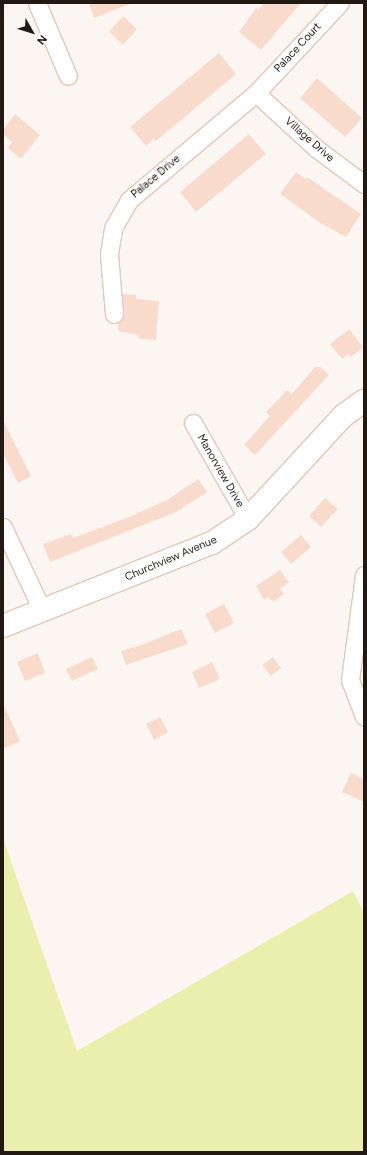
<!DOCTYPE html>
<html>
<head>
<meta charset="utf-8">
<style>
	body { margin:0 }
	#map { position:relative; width:367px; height:1155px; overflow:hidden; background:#fcf6f3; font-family:Figtree,sans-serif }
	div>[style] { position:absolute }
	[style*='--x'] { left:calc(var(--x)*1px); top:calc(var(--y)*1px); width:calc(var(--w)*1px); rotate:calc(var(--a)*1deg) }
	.green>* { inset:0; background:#e9f0ad }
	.building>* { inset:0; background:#f9dbcc }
	.roads { filter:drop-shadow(1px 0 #e5c7b8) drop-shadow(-1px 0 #e5c7b8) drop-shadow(0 1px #e5c7b8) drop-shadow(0 -1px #e5c7b8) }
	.street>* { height:17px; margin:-8.5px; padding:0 8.5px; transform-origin:8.5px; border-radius:8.5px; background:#fff }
	.secondary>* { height:22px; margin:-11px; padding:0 11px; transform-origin:11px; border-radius:11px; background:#fff }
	span { translate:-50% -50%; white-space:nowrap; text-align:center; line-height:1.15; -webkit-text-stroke:4px #fff; paint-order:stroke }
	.street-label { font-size:11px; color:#231913 }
	.frame { position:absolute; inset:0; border:4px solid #231913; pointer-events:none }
	.north { position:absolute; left:12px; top:12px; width:40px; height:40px; -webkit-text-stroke:3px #fff; paint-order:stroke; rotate:129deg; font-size:11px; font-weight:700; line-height:16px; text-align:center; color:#231913 }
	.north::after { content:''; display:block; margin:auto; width:14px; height:18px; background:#231913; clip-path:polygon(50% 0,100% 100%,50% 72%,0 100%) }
</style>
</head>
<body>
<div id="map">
	<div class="green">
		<div style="clip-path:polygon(3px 838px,77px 1051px,353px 891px,364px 913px,364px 1152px,3px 1152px)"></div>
	</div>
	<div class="building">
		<div style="clip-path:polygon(89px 3px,130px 3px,130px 4px,94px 18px)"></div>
		<div style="clip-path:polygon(264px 3px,301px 3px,261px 50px,239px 32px,256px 8px,258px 10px)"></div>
		<div style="clip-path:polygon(123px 16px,137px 29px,123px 45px,109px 32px)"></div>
		<div style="clip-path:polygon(219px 53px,236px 74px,156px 141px,154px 139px,146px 146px,130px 127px)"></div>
		<div style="clip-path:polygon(317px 78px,362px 118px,345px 137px,300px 98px)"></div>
		<div style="clip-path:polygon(15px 114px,40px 135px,21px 159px,8px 148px,12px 142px,3px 134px,3px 130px)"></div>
		<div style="clip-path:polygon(249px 134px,266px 154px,196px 212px,180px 192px)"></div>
		<div style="clip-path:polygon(296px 172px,306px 179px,307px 177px,361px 214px,346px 237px,322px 224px,280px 194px)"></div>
		<div style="clip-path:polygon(122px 294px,136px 295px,136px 299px,159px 301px,156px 340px,139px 339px,139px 335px,118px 331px,118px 323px,124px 314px)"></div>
		<div style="clip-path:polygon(349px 329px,363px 347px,351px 357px,348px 354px,342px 359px,330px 344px)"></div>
		<div style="clip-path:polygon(315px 367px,320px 367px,329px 375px,255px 455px,244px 445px,270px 416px,266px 412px,287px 390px,292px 394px)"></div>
		<div style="clip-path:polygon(3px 420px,31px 476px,18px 483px,3px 454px)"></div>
		<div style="clip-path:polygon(198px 479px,207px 492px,176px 512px,50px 562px,43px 544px,71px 534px,73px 538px,129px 517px,169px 499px)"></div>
		<div style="clip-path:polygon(325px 498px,338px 509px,321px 527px,309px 516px)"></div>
		<div style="clip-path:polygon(301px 535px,311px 547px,291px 564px,281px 552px)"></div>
		<div style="clip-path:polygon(280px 570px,289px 582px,280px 589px,284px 594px,273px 602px,268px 597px,264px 600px,256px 586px)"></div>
		<div style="clip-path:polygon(224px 604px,234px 623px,215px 633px,205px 614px)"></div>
		<div style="clip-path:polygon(181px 629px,188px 644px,126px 665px,121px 651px,141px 645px)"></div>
		<div style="clip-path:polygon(38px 653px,45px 673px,25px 681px,17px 662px)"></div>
		<div style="clip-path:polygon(92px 657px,98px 669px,72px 681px,66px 669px)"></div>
		<div style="clip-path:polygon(273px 657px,281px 668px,271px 676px,262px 665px)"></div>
		<div style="clip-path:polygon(212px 662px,220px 679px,199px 688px,192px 672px)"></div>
		<div style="clip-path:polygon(3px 703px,20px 741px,3px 749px)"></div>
		<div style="clip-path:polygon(160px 717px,168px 732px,154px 740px,146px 724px)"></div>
		<div style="clip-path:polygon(351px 773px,364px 779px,364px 802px,342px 792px)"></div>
	</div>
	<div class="roads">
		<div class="street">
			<div style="--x:37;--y:3;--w:79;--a:67"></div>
			<div style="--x:256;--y:93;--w:83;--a:42.6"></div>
			<div style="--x:317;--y:149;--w:59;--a:36.7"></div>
			<div style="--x:114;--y:314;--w:60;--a:-94.8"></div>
			<div style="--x:109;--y:254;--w:26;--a:-81"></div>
			<div style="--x:113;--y:228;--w:32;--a:-60"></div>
			<div style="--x:129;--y:200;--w:166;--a:-40.1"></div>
			<div style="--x:256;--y:93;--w:123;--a:-47"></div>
			<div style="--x:193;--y:423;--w:111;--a:60.2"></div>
			<div style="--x:3;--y:527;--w:94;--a:64.8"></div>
			<div style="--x:364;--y:575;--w:106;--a:97.6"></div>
			<div style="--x:350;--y:680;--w:39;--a:69"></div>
		</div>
		<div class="secondary">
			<div style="--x:3;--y:626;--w:225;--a:-21.7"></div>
			<div style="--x:212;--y:543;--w:43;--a:-33.7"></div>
			<div style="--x:248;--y:519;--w:140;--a:-47.3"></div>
			<div style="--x:343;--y:416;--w:26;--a:-36"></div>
		</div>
	</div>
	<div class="street-label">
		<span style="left:298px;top:48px;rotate:-47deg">Palace Court</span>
		<span style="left:309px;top:140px;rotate:41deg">Village Drive</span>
		<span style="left:156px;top:177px;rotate:-40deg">Palace Drive</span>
		<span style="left:220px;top:471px;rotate:60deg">Manorview Drive</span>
		<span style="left:171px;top:559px;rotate:-23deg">Churchview Avenue</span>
	</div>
	<div class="frame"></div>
	<div class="north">N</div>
</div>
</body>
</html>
